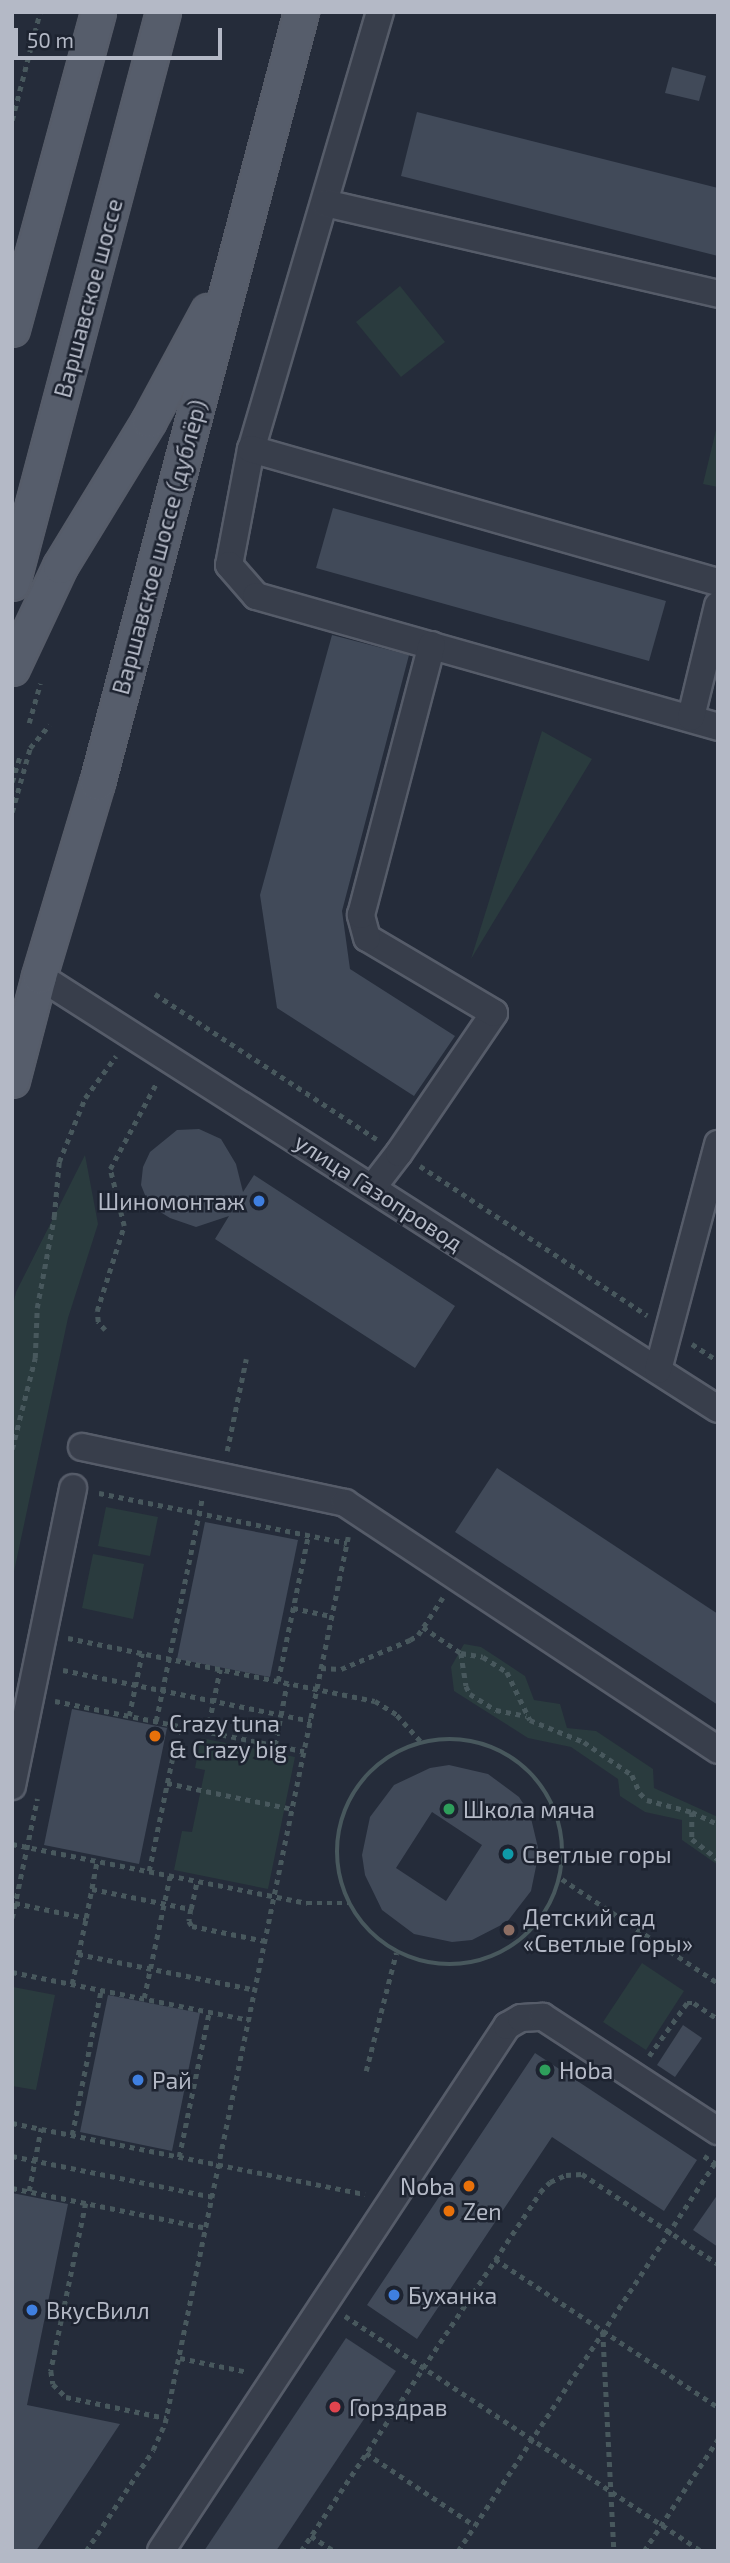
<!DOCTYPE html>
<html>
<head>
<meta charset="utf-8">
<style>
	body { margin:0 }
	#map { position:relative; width:730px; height:2563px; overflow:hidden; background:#252c3a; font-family:"Exo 2",sans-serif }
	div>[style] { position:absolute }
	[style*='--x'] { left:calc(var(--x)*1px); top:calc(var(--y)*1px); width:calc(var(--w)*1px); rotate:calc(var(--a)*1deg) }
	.green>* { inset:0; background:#2a3b3e }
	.building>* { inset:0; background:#414a59 }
	.path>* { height:4.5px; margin-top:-2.25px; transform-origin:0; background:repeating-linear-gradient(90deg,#48585d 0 5px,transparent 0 10px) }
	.path>.ring { margin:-2.25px; padding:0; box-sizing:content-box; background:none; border:4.5px solid #48585d; border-radius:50% }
	.roads { filter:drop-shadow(2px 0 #565c69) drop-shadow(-2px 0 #565c69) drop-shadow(0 2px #565c69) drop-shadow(0 -2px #565c69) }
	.minor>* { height:26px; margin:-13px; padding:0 13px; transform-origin:13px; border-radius:13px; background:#383e4b }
	.major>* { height:33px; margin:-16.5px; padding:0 16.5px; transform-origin:16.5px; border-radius:16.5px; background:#565d6b }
	.dots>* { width:19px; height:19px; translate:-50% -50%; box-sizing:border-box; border:4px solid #1d2330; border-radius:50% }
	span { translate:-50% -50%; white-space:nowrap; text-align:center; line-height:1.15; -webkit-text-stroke:5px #1d2330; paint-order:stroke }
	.street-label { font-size:23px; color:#b4b9c6 }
	.poi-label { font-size:23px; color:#b4b9c6 }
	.right { translate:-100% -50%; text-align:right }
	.left { translate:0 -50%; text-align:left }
	.frame { position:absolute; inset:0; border:14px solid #b4b9c6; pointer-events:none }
	.scale { position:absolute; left:14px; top:28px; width:208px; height:32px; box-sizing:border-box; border:4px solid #b4b9c6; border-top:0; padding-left:9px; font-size:21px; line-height:24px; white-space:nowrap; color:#b4b9c6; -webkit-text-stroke:5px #1d2330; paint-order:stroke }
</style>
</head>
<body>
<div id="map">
	<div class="green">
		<div style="clip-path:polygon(400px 286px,445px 342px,401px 377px,356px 322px)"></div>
		<div style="clip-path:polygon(718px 422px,718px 487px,703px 484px)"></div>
		<div style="clip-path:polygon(542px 731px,592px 759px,471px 959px)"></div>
		<div style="clip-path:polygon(85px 1155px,98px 1224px,68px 1318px,12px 1581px,12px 1310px,16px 1292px)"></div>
		<div style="clip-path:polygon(106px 1507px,158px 1517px,150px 1556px,98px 1546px)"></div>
		<div style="clip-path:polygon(93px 1554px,144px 1564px,133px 1619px,82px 1608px)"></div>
		<div style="clip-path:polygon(464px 1644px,481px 1647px,525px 1676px,534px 1700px,560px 1704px,567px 1728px,596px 1731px,653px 1769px,654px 1788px,718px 1817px,718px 1865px,682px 1840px,682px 1820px,645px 1812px,620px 1796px,618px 1779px,571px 1747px,528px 1738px,454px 1691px,451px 1667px)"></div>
		<div style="clip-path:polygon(201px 1738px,295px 1757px,268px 1889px,174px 1870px,182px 1831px,192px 1832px,205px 1770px,195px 1768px)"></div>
		<div style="clip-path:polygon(642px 1963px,684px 1991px,646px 2050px,603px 2022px)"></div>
		<div style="clip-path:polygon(13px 1987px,55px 1995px,36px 2090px,12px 2086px)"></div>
	</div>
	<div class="building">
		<div style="clip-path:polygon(672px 67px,706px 76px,699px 101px,665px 93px)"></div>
		<div style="clip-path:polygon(417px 112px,718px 188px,718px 256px,401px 176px)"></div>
		<div style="clip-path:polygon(333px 508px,666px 601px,649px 661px,316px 568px)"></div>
		<div style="clip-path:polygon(332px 635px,409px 655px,342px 911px,350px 969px,455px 1036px,414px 1096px,277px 1008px,260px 895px)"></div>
		<div style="clip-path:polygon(199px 1129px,221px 1139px,236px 1164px,243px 1192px,254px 1175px,455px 1306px,415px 1368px,215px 1239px,229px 1216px,196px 1227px,170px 1218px,149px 1205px,141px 1185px,143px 1167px,150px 1152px,177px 1130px)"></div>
		<div style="clip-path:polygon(497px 1468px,718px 1614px,718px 1705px,455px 1532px)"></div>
		<div style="clip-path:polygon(205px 1522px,298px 1540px,270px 1677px,177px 1659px)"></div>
		<div style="clip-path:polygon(72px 1709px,167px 1728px,139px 1864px,44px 1845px)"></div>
		<div style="clip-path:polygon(evenodd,449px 1765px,488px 1774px,519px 1797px,530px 1814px,539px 1852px,531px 1891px,507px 1922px,472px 1940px,452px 1942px,414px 1934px,382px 1910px,365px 1875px,362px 1855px,370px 1817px,394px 1785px,430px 1768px,449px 1765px,432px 1812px,482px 1845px,446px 1901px,396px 1868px,432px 1812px)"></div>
		<div style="clip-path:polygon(108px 1995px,200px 2013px,172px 2151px,80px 2132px)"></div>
		<div style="clip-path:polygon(683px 2025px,702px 2038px,675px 2077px,657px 2065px)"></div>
		<div style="clip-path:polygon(535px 2053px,697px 2160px,664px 2211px,552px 2137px,417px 2339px,367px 2305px)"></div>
		<div style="clip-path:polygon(12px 2193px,68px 2204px,27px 2405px,120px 2424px,36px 2551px,12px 2551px)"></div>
		<div style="clip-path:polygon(718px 2194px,718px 2247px,693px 2230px)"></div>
		<div style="clip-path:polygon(346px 2338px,396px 2371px,276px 2551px,204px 2551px)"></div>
	</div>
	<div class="path">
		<div style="--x:12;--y:120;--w:112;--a:-75.5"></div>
		<div style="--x:29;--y:723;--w:41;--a:-74.2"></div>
		<div style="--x:12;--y:782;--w:28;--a:-73"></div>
		<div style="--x:12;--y:812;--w:66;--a:-74.3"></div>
		<div style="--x:30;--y:748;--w:30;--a:-50"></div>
		<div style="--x:155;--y:994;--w:265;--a:33.2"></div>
		<div style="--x:420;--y:1166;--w:272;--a:33.3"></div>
		<div style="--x:105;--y:1330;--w:11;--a:-131"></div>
		<div style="--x:98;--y:1322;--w:11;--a:-95"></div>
		<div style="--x:97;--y:1311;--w:89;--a:-72.4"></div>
		<div style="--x:124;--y:1226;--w:59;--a:-103.8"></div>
		<div style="--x:110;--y:1169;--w:99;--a:-61.6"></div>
		<div style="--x:692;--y:1344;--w:31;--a:33"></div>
		<div style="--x:12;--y:1449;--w:94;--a:-75.8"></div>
		<div style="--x:35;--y:1358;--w:50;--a:-87.7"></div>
		<div style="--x:37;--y:1308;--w:93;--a:-79.4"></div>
		<div style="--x:54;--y:1217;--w:55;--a:-84.8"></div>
		<div style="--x:59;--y:1162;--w:69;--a:-67.9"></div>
		<div style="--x:85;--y:1098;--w:52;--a:-53.6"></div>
		<div style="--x:227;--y:1451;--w:94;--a:-78.3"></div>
		<div style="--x:99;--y:1493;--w:253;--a:11.4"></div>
		<div style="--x:293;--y:1608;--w:40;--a:12"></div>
		<div style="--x:423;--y:1627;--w:46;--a:34.4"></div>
		<div style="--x:461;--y:1653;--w:22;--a:10"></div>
		<div style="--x:483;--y:1657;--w:28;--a:32"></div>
		<div style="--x:507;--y:1672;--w:53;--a:64.4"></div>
		<div style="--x:530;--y:1720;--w:58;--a:22.2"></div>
		<div style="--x:584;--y:1742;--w:58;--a:34.5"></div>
		<div style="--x:632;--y:1775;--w:20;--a:66"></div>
		<div style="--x:640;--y:1793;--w:10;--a:45"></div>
		<div style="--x:647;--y:1800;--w:47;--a:14.9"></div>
		<div style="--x:692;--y:1812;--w:29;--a:25"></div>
		<div style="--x:68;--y:1638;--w:313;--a:11.6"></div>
		<div style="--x:375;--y:1701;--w:26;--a:32"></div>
		<div style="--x:397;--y:1715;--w:36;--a:48"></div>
		<div style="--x:461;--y:1653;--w:33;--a:81"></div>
		<div style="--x:466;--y:1686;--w:9;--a:63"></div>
		<div style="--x:470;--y:1694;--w:31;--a:32"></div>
		<div style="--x:496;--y:1710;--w:31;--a:11"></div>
		<div style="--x:321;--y:1668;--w:20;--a:3"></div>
		<div style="--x:341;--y:1669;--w:75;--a:-22.8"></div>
		<div style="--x:410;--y:1640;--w:9;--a:-32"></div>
		<div style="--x:418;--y:1635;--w:45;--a:-56.7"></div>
		<div style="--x:63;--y:1670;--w:253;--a:11.6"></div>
		<div style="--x:278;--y:1681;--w:148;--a:-78.3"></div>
		<div style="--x:55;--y:1701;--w:254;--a:11.4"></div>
		<div style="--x:129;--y:1716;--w:64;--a:-78.3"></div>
		<div style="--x:156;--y:1721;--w:227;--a:-78.3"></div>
		<div style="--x:207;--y:1732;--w:64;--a:-78.3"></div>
		<div class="ring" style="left:337px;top:1739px;width:221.5px;height:221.5px"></div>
		<div style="--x:275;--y:1745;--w:63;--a:-79"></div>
		<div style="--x:167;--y:1783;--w:129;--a:11.7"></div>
		<div style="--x:692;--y:1812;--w:27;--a:90"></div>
		<div style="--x:692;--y:1839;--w:33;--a:38"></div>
		<div style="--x:12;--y:1844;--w:301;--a:11.3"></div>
		<div style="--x:307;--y:1903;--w:41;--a:0"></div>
		<div style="--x:149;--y:1871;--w:148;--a:-78.3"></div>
		<div style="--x:562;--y:1879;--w:187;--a:33.7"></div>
		<div style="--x:92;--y:1889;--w:101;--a:11.4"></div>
		<div style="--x:191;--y:1909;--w:29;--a:-78"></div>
		<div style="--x:15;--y:1903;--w:73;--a:11.9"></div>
		<div style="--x:86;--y:1918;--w:58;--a:-79.1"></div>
		<div style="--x:191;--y:1909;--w:12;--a:99"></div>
		<div style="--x:189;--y:1921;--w:6;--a:59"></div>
		<div style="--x:192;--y:1926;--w:75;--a:11.6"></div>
		<div style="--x:12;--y:1918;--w:122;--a:-78.1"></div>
		<div style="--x:78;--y:1954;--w:182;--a:11.4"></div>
		<div style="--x:12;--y:1972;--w:242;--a:11.4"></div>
		<div style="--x:72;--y:1984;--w:67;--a:-78"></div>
		<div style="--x:144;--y:1998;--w:125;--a:-78"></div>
		<div style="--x:649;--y:2056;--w:65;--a:-54.4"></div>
		<div style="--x:687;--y:2003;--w:7;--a:0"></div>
		<div style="--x:694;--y:2003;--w:29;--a:34"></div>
		<div style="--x:366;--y:2071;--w:122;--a:-75.7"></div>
		<div style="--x:12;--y:2123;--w:360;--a:11.4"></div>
		<div style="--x:72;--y:2135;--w:148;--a:-78.7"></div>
		<div style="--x:12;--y:2156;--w:205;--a:11.5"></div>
		<div style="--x:704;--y:2156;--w:17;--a:33"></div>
		<div style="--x:179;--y:2157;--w:148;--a:-78.3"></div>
		<div style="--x:12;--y:2188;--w:199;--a:11.6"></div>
		<div style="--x:29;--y:2191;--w:64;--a:-79.2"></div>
		<div style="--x:86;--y:2203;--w:172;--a:101.8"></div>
		<div style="--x:51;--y:2371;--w:13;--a:81"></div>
		<div style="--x:53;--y:2384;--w:18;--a:45"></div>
		<div style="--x:66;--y:2397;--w:102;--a:11.9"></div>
		<div style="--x:495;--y:2259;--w:268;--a:33.6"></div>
		<div style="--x:345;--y:2316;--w:427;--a:33.4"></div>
		<div style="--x:603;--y:2332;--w:219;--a:87.1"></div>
		<div style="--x:180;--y:2358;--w:69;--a:11.6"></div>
		<div style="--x:366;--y:2453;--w:130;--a:33.7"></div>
		<div style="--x:311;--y:2536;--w:27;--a:33"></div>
		<div style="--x:86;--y:2551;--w:121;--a:-56.4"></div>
		<div style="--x:153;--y:2450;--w:30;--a:-66"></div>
		<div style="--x:165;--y:2423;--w:905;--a:-78.33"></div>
		<div style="--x:301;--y:2551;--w:431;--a:-56.3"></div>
		<div style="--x:540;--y:2192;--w:14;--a:-45"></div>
		<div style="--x:550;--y:2182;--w:17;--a:-24"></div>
		<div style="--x:566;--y:2175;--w:16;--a:-4"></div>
		<div style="--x:582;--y:2174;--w:163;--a:33.5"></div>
		<div style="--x:458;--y:2551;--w:468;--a:-56.5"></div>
		<div style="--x:644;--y:2551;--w:134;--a:-56.5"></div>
	</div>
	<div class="roads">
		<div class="minor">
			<div style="--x:380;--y:12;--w:456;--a:106.4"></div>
			<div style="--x:251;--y:449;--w:118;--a:100.7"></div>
			<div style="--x:229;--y:565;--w:41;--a:48.9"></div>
			<div style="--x:256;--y:596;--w:480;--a:15.8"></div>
			<div style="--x:325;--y:203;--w:403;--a:13"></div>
			<div style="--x:251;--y:449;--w:486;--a:15.9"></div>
			<div style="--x:691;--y:717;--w:115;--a:-76.4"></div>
			<div style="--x:39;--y:976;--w:805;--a:32.53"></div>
			<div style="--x:372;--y:1188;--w:44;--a:-52.4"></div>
			<div style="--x:399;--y:1153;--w:169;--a:-55.8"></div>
			<div style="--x:494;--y:1013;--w:147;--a:-149.4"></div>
			<div style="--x:367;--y:938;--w:24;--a:-105"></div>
			<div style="--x:361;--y:915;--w:279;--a:-75.3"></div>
			<div style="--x:658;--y:1370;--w:234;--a:-75.1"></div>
			<div style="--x:82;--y:1447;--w:269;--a:12"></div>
			<div style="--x:345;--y:1503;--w:447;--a:33.5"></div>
			<div style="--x:12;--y:1786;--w:304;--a:-78.4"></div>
			<div style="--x:161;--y:2551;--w:629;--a:-56.61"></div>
			<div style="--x:507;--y:2026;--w:16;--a:-30"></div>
			<div style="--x:521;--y:2018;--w:22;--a:-3"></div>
			<div style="--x:543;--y:2017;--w:209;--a:33.1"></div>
		</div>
		<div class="major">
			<div style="--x:12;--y:329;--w:328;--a:-74.8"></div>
			<div style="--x:12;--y:583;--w:591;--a:-75.19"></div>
			<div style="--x:12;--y:668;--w:113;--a:-64.8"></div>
			<div style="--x:60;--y:566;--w:171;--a:-58.6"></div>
			<div style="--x:149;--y:420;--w:124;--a:-61.6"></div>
			<div style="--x:12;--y:1080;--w:107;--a:-75.4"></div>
			<div style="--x:39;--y:976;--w:202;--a:-73.3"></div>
			<div style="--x:97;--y:783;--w:798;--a:-75.18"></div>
		</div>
	</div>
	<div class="dots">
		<div style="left:259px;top:1201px;background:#3f7fe0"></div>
		<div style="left:155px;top:1736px;background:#e8710a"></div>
		<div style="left:449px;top:1809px;background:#2e9e5b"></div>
		<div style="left:508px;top:1854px;background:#0f9aa8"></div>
		<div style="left:509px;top:1930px;background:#8d6e63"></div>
		<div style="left:545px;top:2070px;background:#2e9e5b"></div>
		<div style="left:138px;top:2080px;background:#3f7fe0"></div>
		<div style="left:469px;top:2186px;background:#e8710a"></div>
		<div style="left:449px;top:2211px;background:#e8710a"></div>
		<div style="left:394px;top:2295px;background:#3f7fe0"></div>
		<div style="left:32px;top:2310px;background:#3f7fe0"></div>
		<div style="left:335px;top:2407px;background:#e0444e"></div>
	</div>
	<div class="street-label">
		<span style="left:88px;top:298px;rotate:-75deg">Варшавское шоссе</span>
		<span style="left:159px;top:547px;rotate:-75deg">Варшавское шоссе (дублёр)</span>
		<span style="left:379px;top:1192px;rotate:33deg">улица Газопровод</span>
	</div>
	<div class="poi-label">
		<span class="right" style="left:245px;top:1201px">Шиномонтаж</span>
		<span class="left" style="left:169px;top:1736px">Crazy tuna<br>&amp; Crazy big</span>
		<span class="left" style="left:463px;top:1809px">Школа мяча</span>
		<span class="left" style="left:522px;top:1854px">Светлые горы</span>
		<span class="left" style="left:523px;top:1930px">Детский сад<br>«Светлые Горы»</span>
		<span class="left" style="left:559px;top:2070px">Hoba</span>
		<span class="left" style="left:152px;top:2080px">Рай</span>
		<span class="right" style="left:455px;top:2186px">Noba</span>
		<span class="left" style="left:463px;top:2211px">Zen</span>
		<span class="left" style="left:408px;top:2295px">Буханка</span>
		<span class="left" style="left:46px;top:2310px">ВкусВилл</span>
		<span class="left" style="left:349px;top:2407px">Горздрав</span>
	</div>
	<div class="frame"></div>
	<div class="scale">50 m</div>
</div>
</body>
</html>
